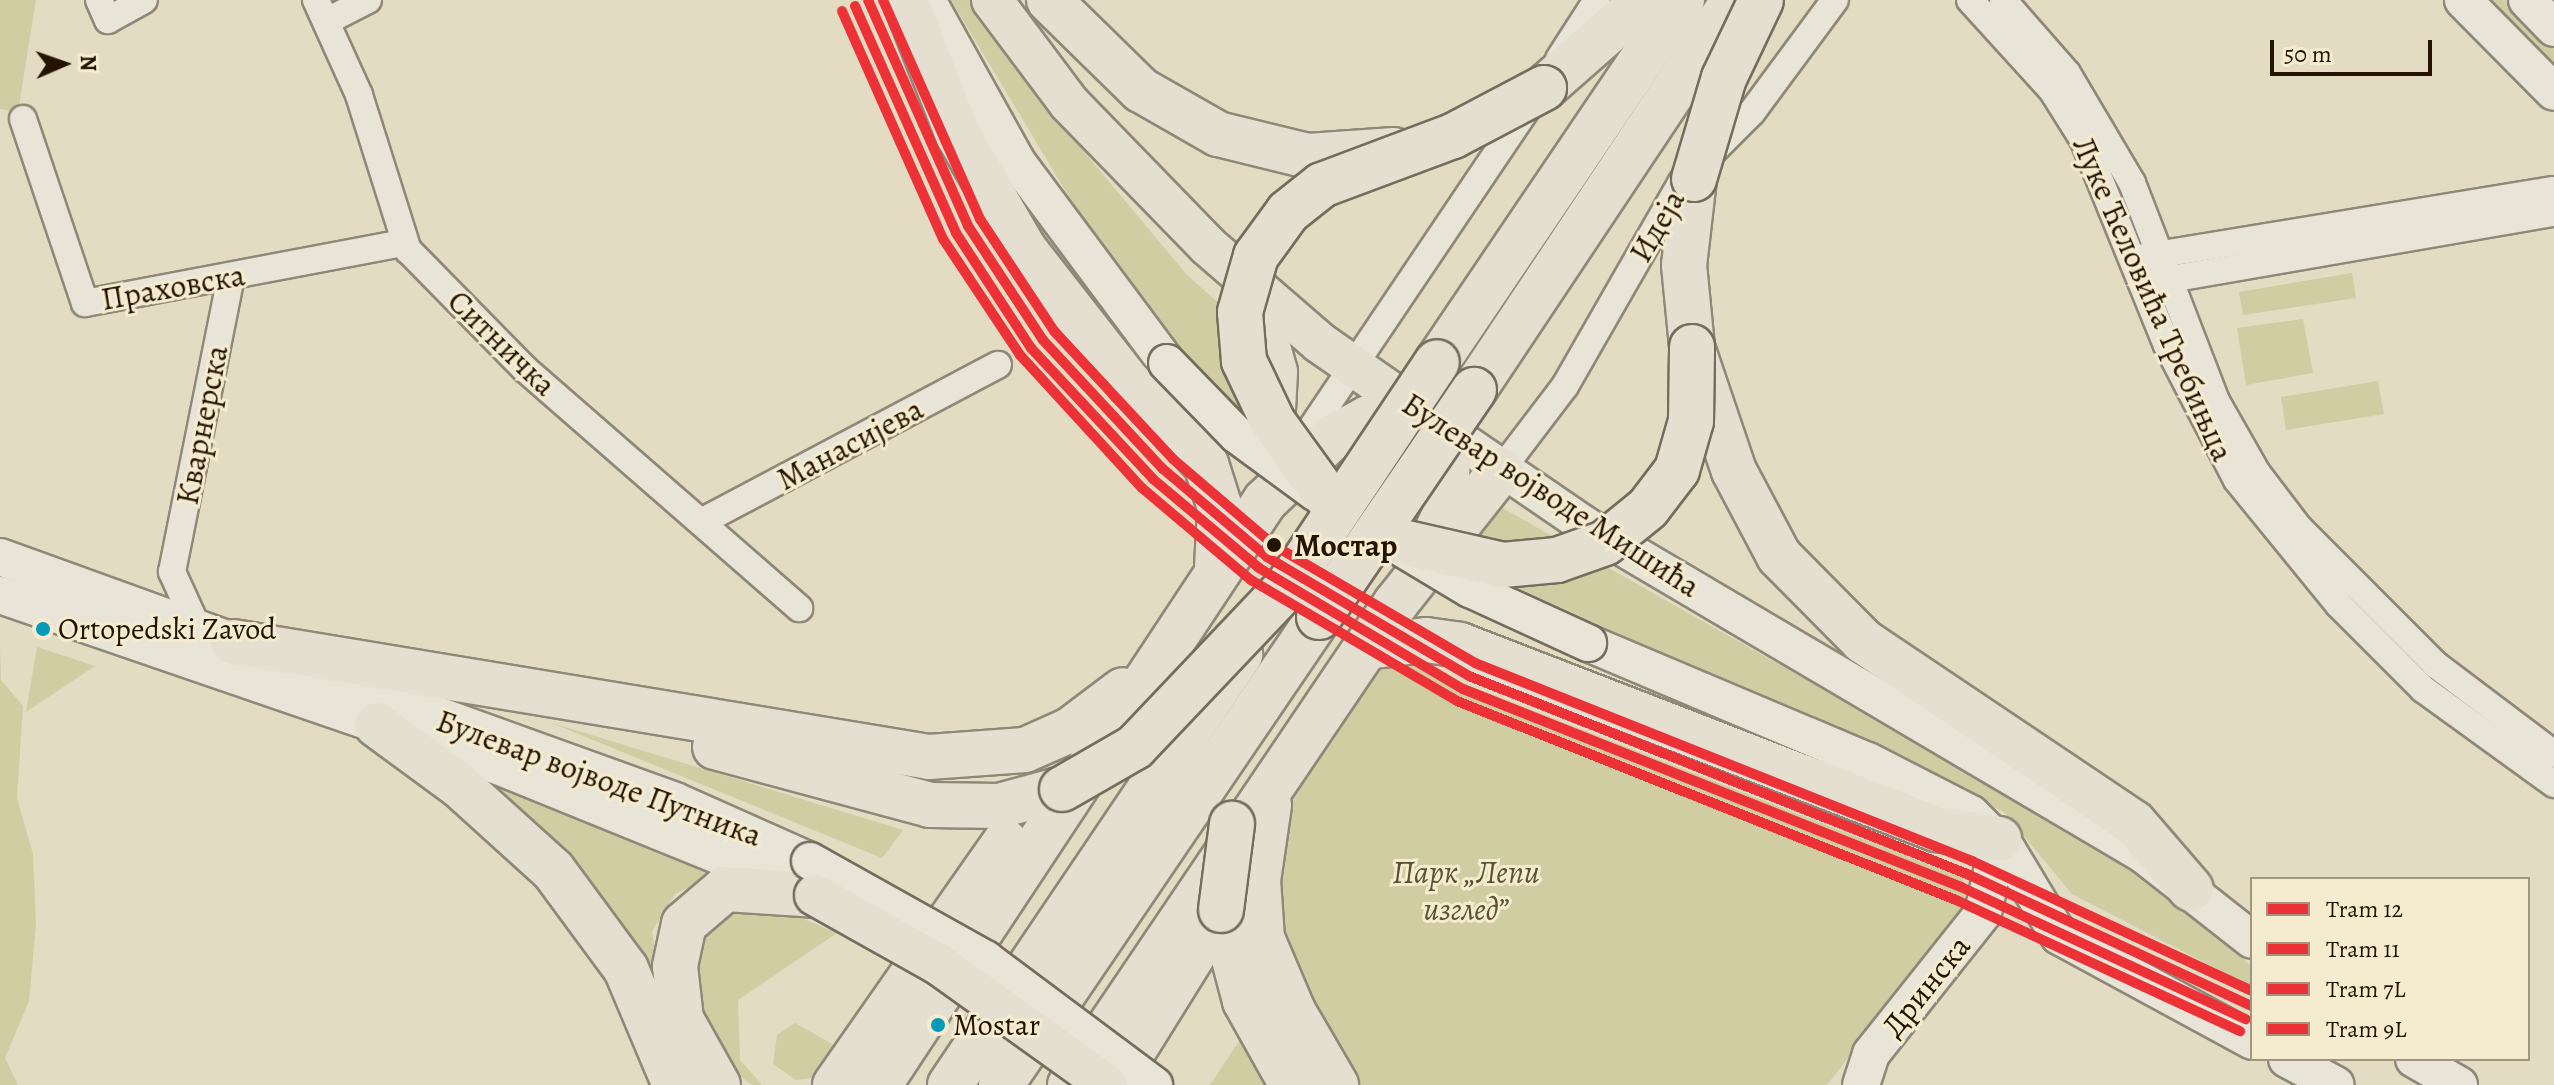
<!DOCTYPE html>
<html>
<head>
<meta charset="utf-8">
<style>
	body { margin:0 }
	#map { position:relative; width:2554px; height:1085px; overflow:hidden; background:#e3dbc2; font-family:Alegreya,serif }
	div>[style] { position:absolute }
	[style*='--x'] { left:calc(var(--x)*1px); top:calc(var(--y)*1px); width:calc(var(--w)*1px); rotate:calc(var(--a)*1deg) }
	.green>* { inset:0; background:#d0cda3 }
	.roads { filter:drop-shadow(2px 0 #8f8878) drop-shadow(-2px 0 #8f8878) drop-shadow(0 2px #8f8878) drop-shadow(0 -2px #8f8878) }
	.street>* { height:26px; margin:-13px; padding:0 13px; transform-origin:13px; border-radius:13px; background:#e8e4d7 }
	.secondary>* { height:36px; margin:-18px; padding:0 18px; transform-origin:18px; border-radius:18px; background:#e8e4d7 }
	.primary>* { height:40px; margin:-20px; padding:0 20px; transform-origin:20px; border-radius:20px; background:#e4dfd1 }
	.highway>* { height:44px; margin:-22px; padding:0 22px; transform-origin:22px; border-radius:22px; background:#e4dfd1 }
	.bridges { filter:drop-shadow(2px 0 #746d5e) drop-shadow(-2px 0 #746d5e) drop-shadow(0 2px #746d5e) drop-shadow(0 -2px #746d5e) }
	.secondary-bridge>* { height:36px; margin:-18px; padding:0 18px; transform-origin:18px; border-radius:18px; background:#e8e4d7 }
	.primary-bridge>* { height:40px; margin:-20px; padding:0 20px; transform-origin:20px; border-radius:20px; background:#e4dfd1 }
	.highway-bridge>* { height:44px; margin:-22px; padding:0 22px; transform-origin:22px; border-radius:22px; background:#e4dfd1 }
	.tram-1>* { height:10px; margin:-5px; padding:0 5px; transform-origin:5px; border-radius:5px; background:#ed3237 }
	.tram-2>* { height:10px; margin:-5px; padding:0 5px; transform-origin:5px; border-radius:5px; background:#ed3237 }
	.tram-3>* { height:10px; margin:-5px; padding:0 5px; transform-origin:5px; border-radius:5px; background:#ed3237 }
	.tram-4>* { height:10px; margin:-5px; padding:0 5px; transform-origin:5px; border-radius:5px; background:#ed3237 }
	.dots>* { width:22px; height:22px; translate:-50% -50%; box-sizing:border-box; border:4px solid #f5eccf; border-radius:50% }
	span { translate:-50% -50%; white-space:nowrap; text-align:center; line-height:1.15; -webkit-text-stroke:6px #f5eccf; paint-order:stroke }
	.bus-label { font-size:30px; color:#251301 }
	.left { translate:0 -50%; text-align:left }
	.street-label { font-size:32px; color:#251301 }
	.stop-label { font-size:32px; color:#251301; font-weight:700 }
	.park-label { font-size:32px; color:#5b5031; font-style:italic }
	.legend { position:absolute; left:2250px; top:877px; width:280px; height:184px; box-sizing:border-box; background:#f5eccf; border:2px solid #a2957d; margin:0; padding:10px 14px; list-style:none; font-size:24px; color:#251301 }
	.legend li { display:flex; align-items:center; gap:16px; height:40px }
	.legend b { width:40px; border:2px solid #a2957d }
	.north { position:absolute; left:24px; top:24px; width:80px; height:80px; -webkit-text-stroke:6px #f5eccf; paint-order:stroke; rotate:88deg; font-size:22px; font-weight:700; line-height:32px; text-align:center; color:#251301 }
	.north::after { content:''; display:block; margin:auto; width:28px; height:36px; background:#251301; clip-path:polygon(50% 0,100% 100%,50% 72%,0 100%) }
	.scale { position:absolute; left:2270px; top:40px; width:162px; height:36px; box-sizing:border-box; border:4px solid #251301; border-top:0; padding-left:10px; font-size:24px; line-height:28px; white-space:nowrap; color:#251301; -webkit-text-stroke:6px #f5eccf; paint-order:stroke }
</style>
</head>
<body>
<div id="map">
	<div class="green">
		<div style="clip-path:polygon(0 0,36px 0,18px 112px,0 109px)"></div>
		<div style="clip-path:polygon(951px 0,973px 0,1060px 123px,1187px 275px,1250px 331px,1259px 395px,1226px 439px,1206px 435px,1164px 388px,1185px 359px,1071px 200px)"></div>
		<div style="clip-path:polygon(2463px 0,2527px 0,2554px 28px,2554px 92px)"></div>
		<div style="clip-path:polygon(2352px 273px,2356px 298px,2243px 315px,2239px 292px)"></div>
		<div style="clip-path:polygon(2303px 319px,2313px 373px,2246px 385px,2237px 328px)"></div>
		<div style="clip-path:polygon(2378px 381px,2384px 414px,2286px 430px,2281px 397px)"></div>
		<div style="clip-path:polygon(1485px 498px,2114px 854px,2196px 914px,2252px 967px,2252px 987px,2072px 894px,2004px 812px,1445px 554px)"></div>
		<div style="clip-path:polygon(37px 647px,95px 666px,26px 712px)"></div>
		<div style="clip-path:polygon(0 648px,1px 680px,23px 706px,17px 798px,33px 854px,36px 924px,29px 1001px,5px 1058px,18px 1085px,0 1085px)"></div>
		<div style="clip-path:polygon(1405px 649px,1462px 683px,1963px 878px,1966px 907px,1827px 1085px,1357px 1085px,1280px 940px,1270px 870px,1287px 813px,1316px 758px,1367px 681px)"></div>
		<div style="clip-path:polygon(549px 722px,903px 830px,882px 858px)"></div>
		<div style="clip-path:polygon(473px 775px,732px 867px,675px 894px,652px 931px,662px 1001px)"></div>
		<div style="clip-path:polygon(761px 901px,837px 933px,738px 1000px,740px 1060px,762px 1085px,753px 1085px,721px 1064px,681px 961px,701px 914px)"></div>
		<div style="clip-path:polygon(795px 1023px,846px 1052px,819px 1077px,796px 1080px,773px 1064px,777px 1035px)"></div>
		<div style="clip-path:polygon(1243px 1035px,1273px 1085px,1210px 1085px)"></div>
	</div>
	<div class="roads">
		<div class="street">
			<div style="--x:99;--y:0;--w:22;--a:66"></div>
			<div style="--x:108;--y:20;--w:41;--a:-29.1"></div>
			<div style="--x:316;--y:0;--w:104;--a:65.6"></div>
			<div style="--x:359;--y:95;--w:163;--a:72.5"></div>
			<div style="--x:408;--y:250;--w:167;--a:45.5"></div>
			<div style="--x:525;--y:369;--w:364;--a:41.1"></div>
			<div style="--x:1970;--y:0;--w:122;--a:47.7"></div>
			<div style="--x:2052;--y:90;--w:60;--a:57.9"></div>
			<div style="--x:2084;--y:141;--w:220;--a:67.9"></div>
			<div style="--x:2167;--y:345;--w:152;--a:62.6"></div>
			<div style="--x:2237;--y:480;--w:161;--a:50.8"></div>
			<div style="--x:2339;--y:605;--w:119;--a:45"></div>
			<div style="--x:2423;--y:689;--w:162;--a:35.9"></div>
			<div style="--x:2003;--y:0;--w:97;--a:48.8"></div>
			<div style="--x:2067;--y:73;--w:128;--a:59.4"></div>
			<div style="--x:2132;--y:183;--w:234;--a:68.9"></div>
			<div style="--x:2216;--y:401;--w:83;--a:60.3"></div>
			<div style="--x:2257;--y:473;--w:69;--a:52.6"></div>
			<div style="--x:2299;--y:528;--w:194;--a:45"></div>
			<div style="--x:2436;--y:665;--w:148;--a:37"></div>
			<div style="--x:327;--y:21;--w:46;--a:-27.1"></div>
			<div style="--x:1559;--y:59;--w:70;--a:-57.2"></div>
			<div style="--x:23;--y:119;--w:194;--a:71.4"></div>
			<div style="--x:85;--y:303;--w:325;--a:-10.7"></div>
			<div style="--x:2144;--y:257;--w:415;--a:-9.3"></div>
			<div style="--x:2153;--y:282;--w:407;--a:-9.8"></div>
			<div style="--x:1294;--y:454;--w:429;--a:-56"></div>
			<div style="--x:1501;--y:470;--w:106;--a:-52.7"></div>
			<div style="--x:1565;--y:386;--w:235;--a:-60.2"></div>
			<div style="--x:1682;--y:182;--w:99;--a:-45"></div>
			<div style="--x:1752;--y:112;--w:139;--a:-53.5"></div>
			<div style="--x:701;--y:522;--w:336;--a:-27.9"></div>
			<div style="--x:198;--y:629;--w:63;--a:-114.5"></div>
			<div style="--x:172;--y:572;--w:300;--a:-78.7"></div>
		</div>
		<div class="secondary">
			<div style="--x:927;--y:0;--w:185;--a:60.9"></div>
			<div style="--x:1017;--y:162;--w:251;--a:53.3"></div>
			<div style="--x:2463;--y:0;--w:129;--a:45.3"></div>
			<div style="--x:2527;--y:0;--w:39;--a:46"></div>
			<div style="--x:1427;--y:417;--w:189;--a:34.4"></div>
			<div style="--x:1583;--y:524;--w:651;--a:30.54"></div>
			<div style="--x:2144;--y:855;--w:137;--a:38.2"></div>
			<div style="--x:0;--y:557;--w:718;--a:19.87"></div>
			<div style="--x:675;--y:801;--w:148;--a:24"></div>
			<div style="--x:0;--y:595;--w:527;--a:18.95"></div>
			<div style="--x:498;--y:766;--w:329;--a:22.1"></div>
			<div style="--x:1588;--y:643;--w:304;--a:22.9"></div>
			<div style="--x:1868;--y:761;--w:116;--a:27.2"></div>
			<div style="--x:1971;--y:814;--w:52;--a:45"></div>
			<div style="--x:2008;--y:851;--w:99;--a:59"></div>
			<div style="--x:2059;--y:936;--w:220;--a:28.5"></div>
			<div style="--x:2287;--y:1059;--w:55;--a:28"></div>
			<div style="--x:2414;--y:1059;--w:52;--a:30"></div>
			<div style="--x:1861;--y:1085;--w:33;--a:-72"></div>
			<div style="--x:1871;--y:1054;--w:180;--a:-51.5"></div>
			<div style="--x:1983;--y:913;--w:76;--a:-77.8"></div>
		</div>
		<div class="primary">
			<div style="--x:992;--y:0;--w:129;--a:53.2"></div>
			<div style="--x:1069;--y:103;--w:199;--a:45.8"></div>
			<div style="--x:1208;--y:246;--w:148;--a:40.9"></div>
			<div style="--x:1320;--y:343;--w:124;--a:34.8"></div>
		</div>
		<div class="highway">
			<div style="--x:905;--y:0;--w:145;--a:68.6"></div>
			<div style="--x:958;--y:135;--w:133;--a:59.8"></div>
			<div style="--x:1025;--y:250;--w:169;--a:52"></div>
			<div style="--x:1129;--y:383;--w:112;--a:46.5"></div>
			<div style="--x:1206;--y:464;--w:46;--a:72.3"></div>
			<div style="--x:1220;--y:508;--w:60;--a:92.9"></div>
			<div style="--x:1049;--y:0;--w:129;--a:44.4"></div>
			<div style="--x:1141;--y:90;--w:89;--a:29.7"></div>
			<div style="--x:1218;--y:134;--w:93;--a:13.7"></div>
			<div style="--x:1308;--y:156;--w:86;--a:-4"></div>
			<div style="--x:1544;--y:88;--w:133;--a:-41.3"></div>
			<div style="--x:1694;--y:179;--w:87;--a:96.6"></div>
			<div style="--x:1684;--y:265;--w:82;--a:84.4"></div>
			<div style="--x:1692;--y:347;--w:131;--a:71.3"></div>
			<div style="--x:1734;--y:471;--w:96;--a:62.1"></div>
			<div style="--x:1779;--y:556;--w:120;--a:45.3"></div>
			<div style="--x:1863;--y:641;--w:326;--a:33.9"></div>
			<div style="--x:2134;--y:823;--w:87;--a:49.2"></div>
			<div style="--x:1251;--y:286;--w:89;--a:74.4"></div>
			<div style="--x:1275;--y:372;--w:39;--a:93"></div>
			<div style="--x:1273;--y:411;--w:22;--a:124"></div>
			<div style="--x:1437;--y:362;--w:437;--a:-55.9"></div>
			<div style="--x:1474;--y:390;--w:469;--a:-56.3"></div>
			<div style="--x:233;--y:642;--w:705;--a:9.38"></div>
			<div style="--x:929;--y:757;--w:96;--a:-4.2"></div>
			<div style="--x:1025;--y:750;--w:49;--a:-24"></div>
			<div style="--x:1070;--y:730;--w:66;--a:-37"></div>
			<div style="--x:1366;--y:647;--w:60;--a:-6.7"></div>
			<div style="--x:1426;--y:640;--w:34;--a:8"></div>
			<div style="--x:1460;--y:645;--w:510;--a:21.13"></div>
			<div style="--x:1936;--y:829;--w:64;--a:9"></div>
			<div style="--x:377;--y:725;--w:103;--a:36.3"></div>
			<div style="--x:460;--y:786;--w:125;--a:42.1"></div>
			<div style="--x:553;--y:870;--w:123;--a:53.6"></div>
			<div style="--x:626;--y:969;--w:126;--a:67.1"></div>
			<div style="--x:715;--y:747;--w:223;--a:15.1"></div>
			<div style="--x:930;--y:805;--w:69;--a:0.8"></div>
			<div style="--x:999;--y:806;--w:65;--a:-15.1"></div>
			<div style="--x:1269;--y:805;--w:76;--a:98.3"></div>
			<div style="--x:1258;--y:880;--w:58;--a:86.1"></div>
			<div style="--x:1262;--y:938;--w:79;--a:67"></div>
			<div style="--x:1293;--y:1011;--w:86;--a:59.8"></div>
			<div style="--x:1221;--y:910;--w:94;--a:75.2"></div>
			<div style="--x:1245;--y:1001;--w:96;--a:60.8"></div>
			<div style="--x:718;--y:1085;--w:76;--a:-119.3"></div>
			<div style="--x:681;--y:1019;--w:53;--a:-96.5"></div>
			<div style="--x:675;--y:966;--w:43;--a:-77.9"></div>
			<div style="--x:684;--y:924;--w:54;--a:-40.5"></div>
			<div style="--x:725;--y:889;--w:90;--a:3.8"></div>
			<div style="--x:835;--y:1085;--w:297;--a:-55"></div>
			<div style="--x:879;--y:1085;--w:700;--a:-56.54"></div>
			<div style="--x:1265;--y:501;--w:93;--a:-43.3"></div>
			<div style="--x:1333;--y:437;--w:40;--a:-28"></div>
			<div style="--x:1368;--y:418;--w:54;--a:-4.2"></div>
			<div style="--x:1422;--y:414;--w:51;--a:59.4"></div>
			<div style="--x:1448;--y:458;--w:55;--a:93.1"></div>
			<div style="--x:1445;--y:513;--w:60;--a:114.4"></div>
			<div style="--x:950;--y:1085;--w:519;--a:-56"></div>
			<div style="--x:1001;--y:1085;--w:566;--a:-55.8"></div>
			<div style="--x:1070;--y:1085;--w:582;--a:-55.93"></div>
			<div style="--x:1396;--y:603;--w:169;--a:-51.7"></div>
			<div style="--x:1112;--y:1085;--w:206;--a:-58.1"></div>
		</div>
	</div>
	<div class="bridges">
		<div class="secondary-bridge">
			<div style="--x:1167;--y:363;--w:100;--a:45.8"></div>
			<div style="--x:1237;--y:435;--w:98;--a:36.3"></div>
			<div style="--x:1400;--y:547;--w:82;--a:31"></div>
			<div style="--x:1470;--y:589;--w:130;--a:24.6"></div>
			<div style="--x:810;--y:861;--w:201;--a:29.2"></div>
			<div style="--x:985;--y:959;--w:211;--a:36.7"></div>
		</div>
		<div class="primary-bridge">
			<div style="--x:815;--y:895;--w:141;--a:29.3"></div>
			<div style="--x:938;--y:964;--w:208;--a:35.6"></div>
		</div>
		<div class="highway-bridge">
			<div style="--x:1694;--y:179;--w:105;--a:-73.5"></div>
			<div style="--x:1724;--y:78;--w:86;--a:-64.6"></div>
			<div style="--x:1333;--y:505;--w:102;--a:-125.9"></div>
			<div style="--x:1273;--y:422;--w:68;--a:-115.4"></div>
			<div style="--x:1244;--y:361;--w:49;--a:-94.7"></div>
			<div style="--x:1240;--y:312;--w:58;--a:-74.1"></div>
			<div style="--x:1256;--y:256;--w:54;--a:-54"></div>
			<div style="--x:1288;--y:212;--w:43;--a:-38.5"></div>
			<div style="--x:1322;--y:185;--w:140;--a:-20.5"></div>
			<div style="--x:1453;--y:136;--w:103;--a:-27.8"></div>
			<div style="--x:1389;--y:539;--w:117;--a:12.8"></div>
			<div style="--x:1503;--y:565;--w:54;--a:-5.3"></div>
			<div style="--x:1557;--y:560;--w:51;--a:-19.5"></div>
			<div style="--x:1605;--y:543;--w:55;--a:-39.1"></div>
			<div style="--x:1648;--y:508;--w:48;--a:-52.7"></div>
			<div style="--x:1677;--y:470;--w:51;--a:-74.1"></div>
			<div style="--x:1691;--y:421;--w:74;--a:-89.2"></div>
			<div style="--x:1319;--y:617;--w:275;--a:-55.7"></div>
			<div style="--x:1062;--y:789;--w:84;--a:-29.9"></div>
			<div style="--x:1135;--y:747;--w:221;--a:-46.5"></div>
			<div style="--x:1287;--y:587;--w:270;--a:-56.3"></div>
			<div style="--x:1221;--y:910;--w:87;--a:-82.7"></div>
		</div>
	</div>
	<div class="tram-1">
		<div style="--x:868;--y:0;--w:247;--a:66.1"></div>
		<div style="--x:968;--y:226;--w:136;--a:56.7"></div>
		<div style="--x:1043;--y:340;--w:176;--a:47.1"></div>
		<div style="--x:1163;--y:469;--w:136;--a:40.2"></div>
		<div style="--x:1267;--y:557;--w:234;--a:30.5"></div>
		<div style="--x:1469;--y:676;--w:536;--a:21.68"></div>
		<div style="--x:1967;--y:874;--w:314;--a:24.9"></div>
	</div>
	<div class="tram-2">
		<div style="--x:855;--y:6;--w:248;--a:66"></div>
		<div style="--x:956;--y:233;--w:137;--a:56.9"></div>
		<div style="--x:1031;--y:348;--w:179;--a:47"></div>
		<div style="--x:1153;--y:479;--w:138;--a:40"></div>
		<div style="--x:1259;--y:568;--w:237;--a:30.7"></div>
		<div style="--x:1463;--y:689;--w:536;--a:21.68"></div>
		<div style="--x:1961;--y:887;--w:314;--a:24.9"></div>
	</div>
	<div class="tram-3">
		<div style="--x:883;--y:0;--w:240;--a:66.1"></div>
		<div style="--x:980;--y:219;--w:134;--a:56.5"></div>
		<div style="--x:1054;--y:331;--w:175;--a:47.1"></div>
		<div style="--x:1173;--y:459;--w:134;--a:40.5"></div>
		<div style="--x:1275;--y:546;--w:232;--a:30.3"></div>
		<div style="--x:1475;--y:663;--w:535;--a:21.72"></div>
		<div style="--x:1972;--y:861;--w:309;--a:24.9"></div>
	</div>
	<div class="tram-4">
		<div style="--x:842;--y:11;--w:249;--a:66.1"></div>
		<div style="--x:943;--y:239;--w:139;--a:56.4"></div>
		<div style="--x:1020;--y:355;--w:180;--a:47.5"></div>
		<div style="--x:1142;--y:488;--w:143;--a:40.2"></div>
		<div style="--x:1251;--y:580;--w:239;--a:30.4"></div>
		<div style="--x:1457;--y:701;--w:537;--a:21.74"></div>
		<div style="--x:1956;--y:900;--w:313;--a:24.8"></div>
	</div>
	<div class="dots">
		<div style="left:1274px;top:545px;background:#251301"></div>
		<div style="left:43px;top:629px;background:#049aba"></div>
		<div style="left:938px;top:1025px;background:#049aba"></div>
	</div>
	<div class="bus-label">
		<span class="left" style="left:58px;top:629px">Ortopedski Zavod</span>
		<span class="left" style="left:953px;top:1025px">Mostar</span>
	</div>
	<div class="street-label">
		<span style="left:1657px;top:226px;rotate:-60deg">Идеја</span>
		<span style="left:173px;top:287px;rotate:-10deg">Праховска</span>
		<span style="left:2153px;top:299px;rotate:66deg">Луке Ћеловића Требињца</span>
		<span style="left:502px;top:343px;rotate:44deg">Ситничка</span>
		<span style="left:202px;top:425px;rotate:-79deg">Кварнерска</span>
		<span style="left:850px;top:444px;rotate:-28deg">Манасијева</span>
		<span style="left:1551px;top:495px;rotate:33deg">Булевар војводе Мишића</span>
		<span style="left:599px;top:778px;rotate:20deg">Булевар војводе Путника</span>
		<span style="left:1926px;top:986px;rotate:-51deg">Дринска</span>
	</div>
	<div class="stop-label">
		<span class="left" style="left:1294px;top:545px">Мостар</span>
	</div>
	<div class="park-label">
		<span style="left:1466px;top:891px">Парк „Лепи<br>изглед”</span>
	</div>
	<ul class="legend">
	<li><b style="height:10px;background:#ed3237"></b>Tram 12</li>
	<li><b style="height:10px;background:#ed3237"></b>Tram 11</li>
	<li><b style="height:10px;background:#ed3237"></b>Tram 7L</li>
	<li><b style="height:10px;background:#ed3237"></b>Tram 9L</li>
	</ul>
	<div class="north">N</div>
	<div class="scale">50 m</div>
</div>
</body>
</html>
